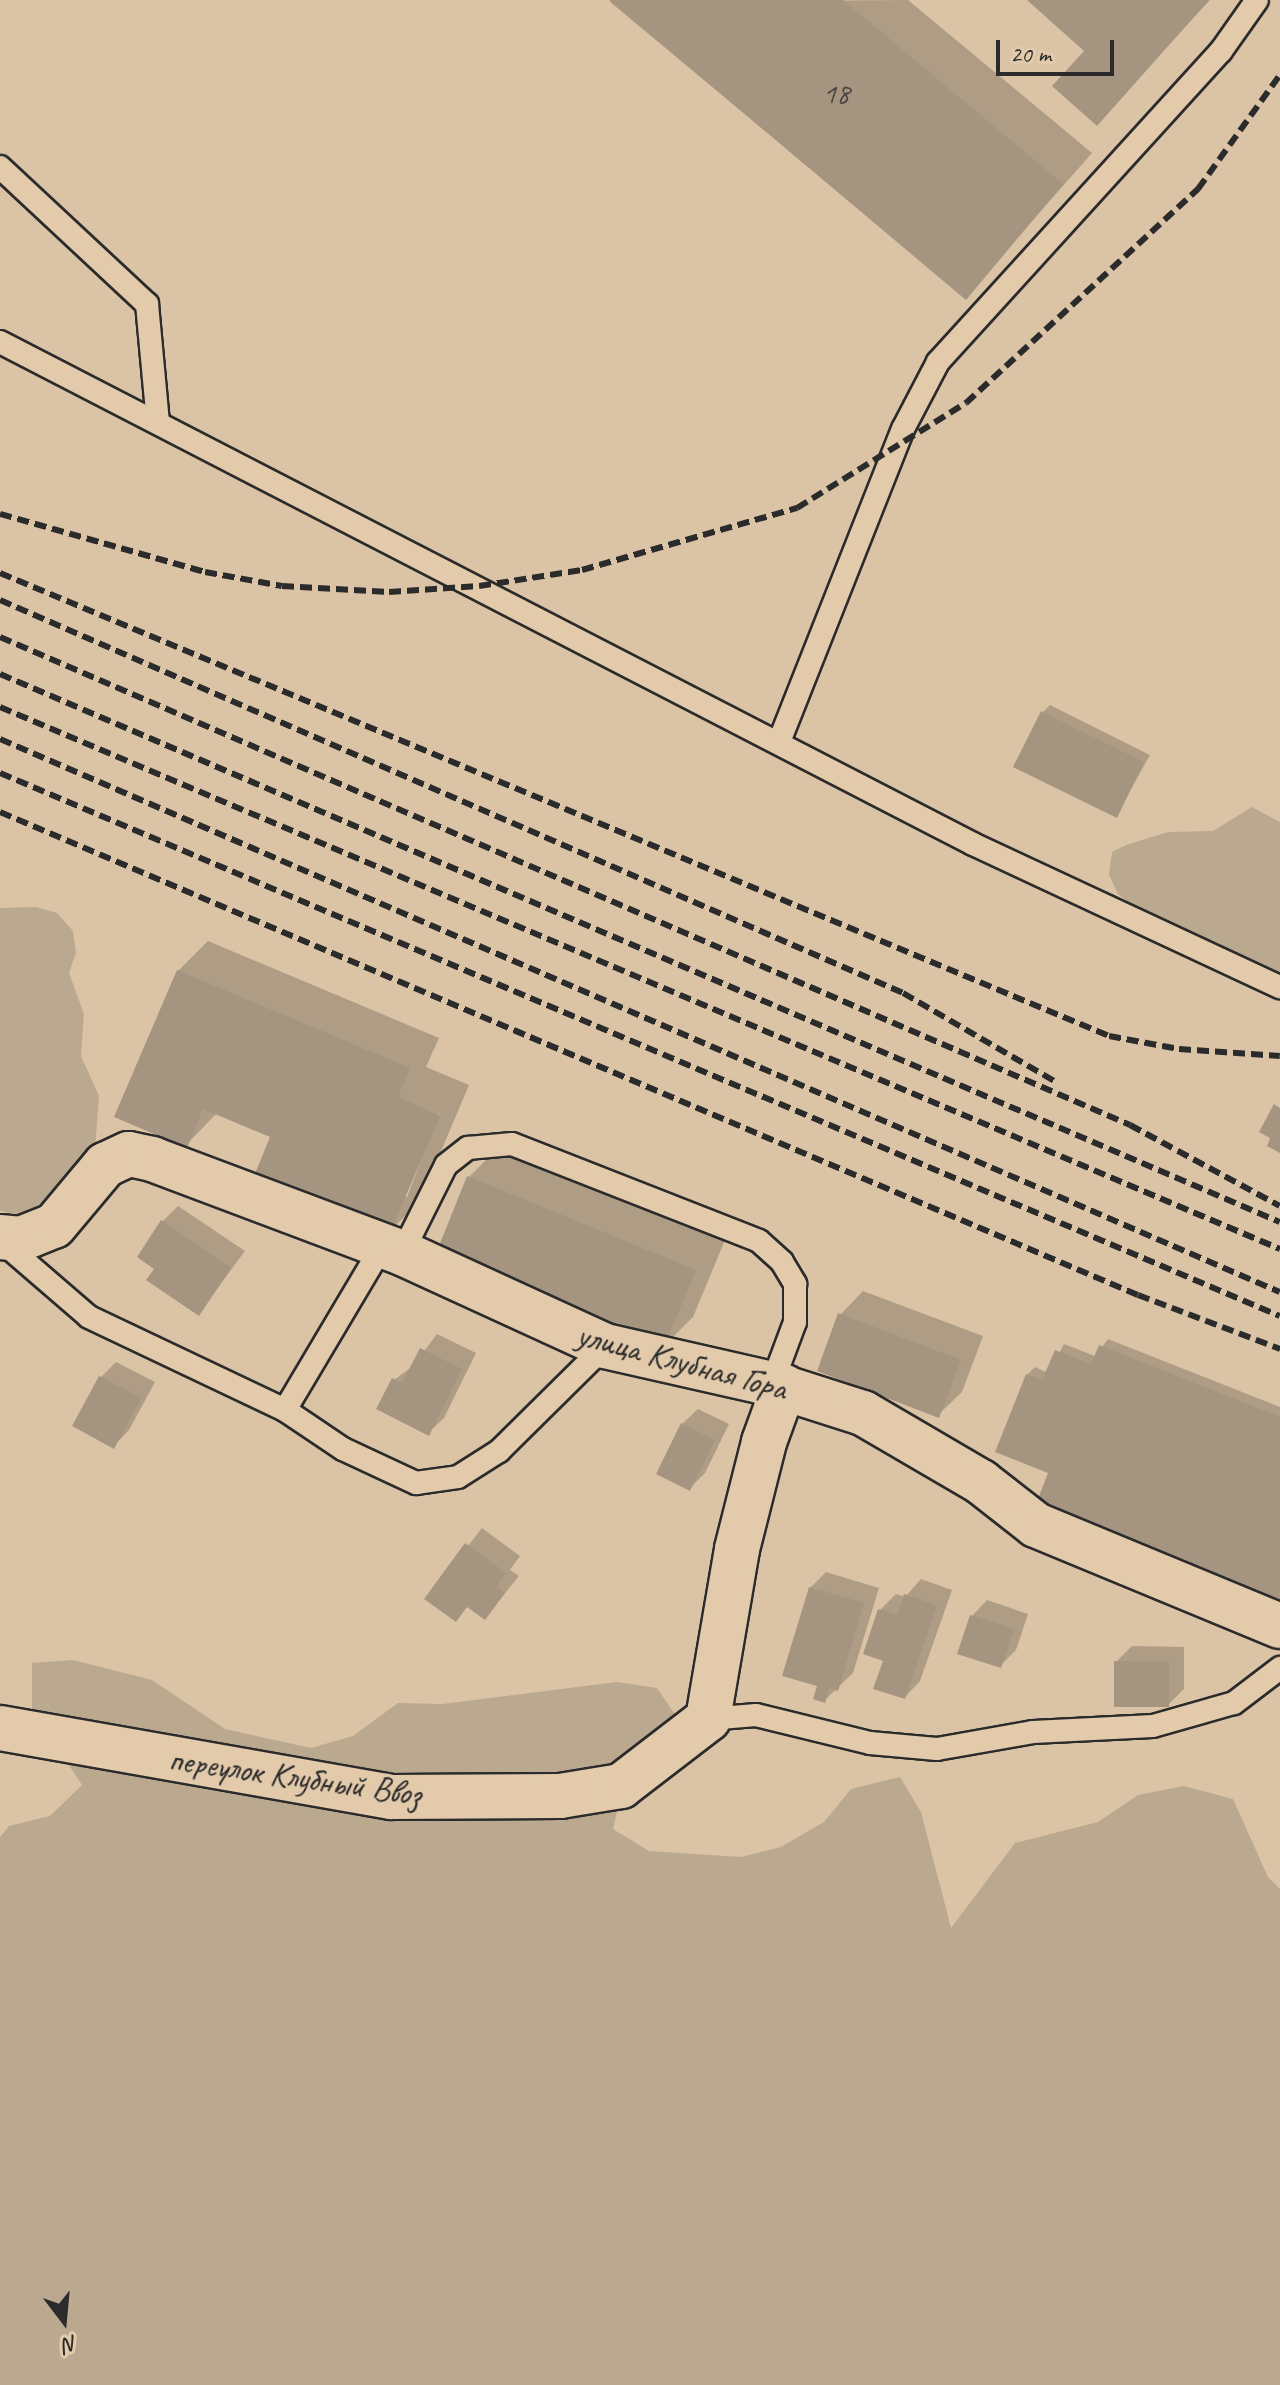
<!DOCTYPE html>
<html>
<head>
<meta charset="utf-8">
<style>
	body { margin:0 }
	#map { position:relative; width:1280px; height:2385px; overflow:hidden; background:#dbc4a6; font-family:Caveat,sans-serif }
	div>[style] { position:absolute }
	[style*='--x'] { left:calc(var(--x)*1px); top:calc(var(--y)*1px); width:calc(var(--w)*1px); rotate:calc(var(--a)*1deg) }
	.green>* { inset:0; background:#baa88f }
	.shadow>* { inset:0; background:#0003 }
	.building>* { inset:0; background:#a49480 }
	.roads { filter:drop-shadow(2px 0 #2b2b2b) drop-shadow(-2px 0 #2b2b2b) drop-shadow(0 2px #2b2b2b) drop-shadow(0 -2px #2b2b2b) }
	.service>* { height:22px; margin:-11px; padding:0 11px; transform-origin:11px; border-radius:11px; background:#e2caab }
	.minor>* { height:44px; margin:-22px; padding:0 22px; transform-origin:22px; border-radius:22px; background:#e2caab }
	.rail>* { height:6px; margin-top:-3px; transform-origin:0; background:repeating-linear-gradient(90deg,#2b2b2b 0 12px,transparent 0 18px) }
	span { translate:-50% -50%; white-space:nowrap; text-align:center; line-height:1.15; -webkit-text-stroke:6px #e2caab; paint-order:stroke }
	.number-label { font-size:30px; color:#494540 }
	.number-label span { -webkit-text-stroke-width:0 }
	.street-label { font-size:34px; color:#2b2b2b }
	.north { position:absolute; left:24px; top:2281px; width:80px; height:80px; -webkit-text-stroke:6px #e2caab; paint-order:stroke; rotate:164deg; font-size:22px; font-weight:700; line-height:32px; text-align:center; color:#2b2b2b }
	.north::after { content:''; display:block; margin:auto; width:28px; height:36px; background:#2b2b2b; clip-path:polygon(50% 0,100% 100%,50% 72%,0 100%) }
	.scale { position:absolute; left:996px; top:40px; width:118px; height:36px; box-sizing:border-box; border:4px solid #2b2b2b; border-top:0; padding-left:10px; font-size:24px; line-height:28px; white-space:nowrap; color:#2b2b2b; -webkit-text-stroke:6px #e2caab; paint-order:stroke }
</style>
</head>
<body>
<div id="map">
	<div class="green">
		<div style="clip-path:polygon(1252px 807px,1280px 822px,1280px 972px,1138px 909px,1118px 894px,1109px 875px,1112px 852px,1126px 845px,1168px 832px,1213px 831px)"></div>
		<div style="clip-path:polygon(36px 907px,57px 913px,73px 931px,76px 953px,69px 973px,84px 1014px,81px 1056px,99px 1096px,94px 1163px,59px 1193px,21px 1215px,0 1211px,0 908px)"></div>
		<div style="clip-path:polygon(73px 1660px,152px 1680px,225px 1729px,311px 1748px,353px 1736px,398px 1703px,442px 1704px,617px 1682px,657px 1688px,680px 1722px,623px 1786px,613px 1829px,649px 1851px,741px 1857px,781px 1847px,824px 1822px,851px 1789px,900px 1777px,921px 1812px,951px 1928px,1015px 1843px,1098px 1822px,1138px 1795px,1184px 1786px,1233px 1799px,1268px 1877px,1280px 1889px,1280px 2385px,0 2385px,0 1837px,9px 1826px,50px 1816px,82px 1785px,32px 1709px,32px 1663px)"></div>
	</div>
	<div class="shadow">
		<div style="clip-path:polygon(908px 0,1092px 153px,965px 297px,610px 2px)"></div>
		<div style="clip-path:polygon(1030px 0,1210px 0,1097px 123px,1087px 50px)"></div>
		<div style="clip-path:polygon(1050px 705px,1150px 755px,1116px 816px,1043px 712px)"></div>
		<div style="clip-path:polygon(evenodd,208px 941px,439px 1038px,426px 1067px,469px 1085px,420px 1201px,390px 1231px,273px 1136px,217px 1113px,186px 1145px,178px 971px,208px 941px,442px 1106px,407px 1197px,403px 1197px,442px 1106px)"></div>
		<div style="clip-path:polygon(499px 1147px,725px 1240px,693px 1317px,663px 1347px,469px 1177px)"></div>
		<div style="clip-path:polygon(178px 1206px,245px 1251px,199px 1313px,163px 1221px)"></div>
		<div style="clip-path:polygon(863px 1291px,983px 1336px,962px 1392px,938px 1415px,840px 1315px)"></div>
		<div style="clip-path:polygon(437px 1334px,476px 1353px,444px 1418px,428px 1433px,394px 1380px,413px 1366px)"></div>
		<div style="clip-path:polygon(1108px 1339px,1280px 1407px,1280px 1598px,1051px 1472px,1027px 1375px,1035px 1367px,1048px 1373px,1064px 1344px,1095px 1356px)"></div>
		<div style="clip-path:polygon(116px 1362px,155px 1382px,129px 1430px,114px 1446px,100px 1378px)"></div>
		<div style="clip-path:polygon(698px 1409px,729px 1424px,705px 1473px,690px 1488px,682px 1424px)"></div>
		<div style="clip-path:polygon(482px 1528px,520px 1556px,510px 1570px,519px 1576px,485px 1618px,468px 1606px,455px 1619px,427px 1599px)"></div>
		<div style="clip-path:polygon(826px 1572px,879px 1588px,853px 1673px,825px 1700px,810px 1588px)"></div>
		<div style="clip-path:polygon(921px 1579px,952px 1590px,920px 1681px,905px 1697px,885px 1660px,880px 1610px,896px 1594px,905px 1597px)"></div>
		<div style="clip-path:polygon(987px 1600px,1028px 1614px,1016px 1650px,1001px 1665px,972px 1616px)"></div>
		<div style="clip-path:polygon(1132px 1646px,1184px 1647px,1184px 1689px,1168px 1705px,1116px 1662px)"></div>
	</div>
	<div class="building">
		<div style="clip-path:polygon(609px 0,843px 0,1063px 184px,966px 300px)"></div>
		<div style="clip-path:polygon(1027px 0,1209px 0,1097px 126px,1052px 86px,1084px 51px)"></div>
		<div style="clip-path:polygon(1041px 711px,1144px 762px,1117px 818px,1013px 767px)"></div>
		<div style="clip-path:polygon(177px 970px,410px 1068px,398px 1097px,440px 1116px,390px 1233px,254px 1176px,270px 1137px,203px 1109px,187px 1148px,114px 1117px)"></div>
		<div style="clip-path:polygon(1274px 1104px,1280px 1108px,1280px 1153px,1267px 1146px,1270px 1138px,1259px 1132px)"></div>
		<div style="clip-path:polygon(467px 1176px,696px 1270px,663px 1349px,435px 1256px)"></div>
		<div style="clip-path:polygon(161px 1220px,231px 1268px,199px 1316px,146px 1280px,154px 1269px,137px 1257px)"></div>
		<div style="clip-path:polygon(838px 1313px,961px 1360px,939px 1418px,817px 1371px)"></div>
		<div style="clip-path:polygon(1099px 1345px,1280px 1417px,1280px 1601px,1036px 1504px,1048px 1473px,995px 1452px,1026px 1374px,1042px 1380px,1055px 1350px,1091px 1364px)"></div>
		<div style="clip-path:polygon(420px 1348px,462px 1369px,429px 1436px,376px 1409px,392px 1378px,402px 1383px)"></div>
		<div style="clip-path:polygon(99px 1376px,141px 1398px,114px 1449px,72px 1426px)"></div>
		<div style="clip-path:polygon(681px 1423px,715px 1440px,690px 1491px,656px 1474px)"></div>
		<div style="clip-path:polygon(465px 1543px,506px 1573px,496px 1587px,505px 1593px,485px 1620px,467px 1607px,456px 1622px,424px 1599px)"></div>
		<div style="clip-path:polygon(809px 1587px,864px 1603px,838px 1691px,829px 1688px,825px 1703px,813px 1699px,817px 1686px,782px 1676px)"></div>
		<div style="clip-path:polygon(904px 1594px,937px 1605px,905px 1699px,873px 1689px,883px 1661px,863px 1654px,878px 1609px,897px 1615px)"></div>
		<div style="clip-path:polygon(970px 1615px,1014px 1629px,1001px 1668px,957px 1654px)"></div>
		<div style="clip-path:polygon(1114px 1661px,1169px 1661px,1169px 1707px,1114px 1707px)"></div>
	</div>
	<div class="roads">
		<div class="service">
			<div style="--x:0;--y:167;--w:201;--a:43"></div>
			<div style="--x:147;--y:304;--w:119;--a:84.7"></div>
			<div style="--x:0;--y:342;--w:1095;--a:27.29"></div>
			<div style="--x:973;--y:844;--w:339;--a:25"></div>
			<div style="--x:779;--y:742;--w:337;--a:-68.4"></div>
			<div style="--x:903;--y:429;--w:76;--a:-62.4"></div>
			<div style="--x:938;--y:362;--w:420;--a:-47.7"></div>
			<div style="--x:1221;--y:51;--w:62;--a:-54.8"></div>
			<div style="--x:1;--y:1241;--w:116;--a:40.8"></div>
			<div style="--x:89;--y:1317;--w:217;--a:25.4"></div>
			<div style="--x:285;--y:1410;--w:70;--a:33.9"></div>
			<div style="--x:343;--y:1449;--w:81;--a:25"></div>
			<div style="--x:416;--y:1483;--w:42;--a:-8.1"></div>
			<div style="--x:458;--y:1477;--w:49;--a:-32.4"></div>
			<div style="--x:499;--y:1451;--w:149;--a:-44.7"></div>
			<div style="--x:402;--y:1253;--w:98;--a:-63.4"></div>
			<div style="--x:446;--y:1165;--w:28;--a:-38"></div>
			<div style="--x:468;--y:1148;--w:44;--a:-5.2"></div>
			<div style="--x:512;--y:1144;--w:265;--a:21.4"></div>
			<div style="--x:759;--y:1241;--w:31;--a:42"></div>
			<div style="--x:782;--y:1262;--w:26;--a:59"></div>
			<div style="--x:795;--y:1284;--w:38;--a:90"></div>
			<div style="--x:795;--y:1322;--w:66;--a:110.4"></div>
			<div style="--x:285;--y:1410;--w:188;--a:-59.3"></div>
			<div style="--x:708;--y:1719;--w:48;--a:-4.8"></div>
			<div style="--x:756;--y:1715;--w:117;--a:13.8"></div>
			<div style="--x:870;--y:1743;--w:67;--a:5.1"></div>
			<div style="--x:937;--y:1749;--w:97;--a:-10"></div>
			<div style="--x:1033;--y:1732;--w:120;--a:-2.9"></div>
			<div style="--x:1153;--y:1726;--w:84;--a:-15.9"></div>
			<div style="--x:1234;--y:1703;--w:58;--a:-37.3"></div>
		</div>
		<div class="minor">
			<div style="--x:0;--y:1237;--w:21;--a:5"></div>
			<div style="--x:21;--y:1239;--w:35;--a:-22"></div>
			<div style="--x:54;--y:1226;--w:80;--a:-50.1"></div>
			<div style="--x:105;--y:1165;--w:26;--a:-25"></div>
			<div style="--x:129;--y:1154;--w:24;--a:12"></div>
			<div style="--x:152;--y:1159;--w:267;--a:20.6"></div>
			<div style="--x:402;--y:1253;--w:223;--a:24.6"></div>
			<div style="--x:605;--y:1346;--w:171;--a:12.8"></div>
			<div style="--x:772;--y:1384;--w:96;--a:17.7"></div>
			<div style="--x:863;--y:1413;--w:137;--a:30.3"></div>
			<div style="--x:981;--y:1482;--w:70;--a:38"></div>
			<div style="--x:1036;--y:1525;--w:264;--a:22.5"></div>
			<div style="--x:0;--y:1728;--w:397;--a:10"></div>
			<div style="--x:391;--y:1797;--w:169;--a:-0.3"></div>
			<div style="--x:560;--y:1796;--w:62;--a:-9.3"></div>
			<div style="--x:621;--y:1786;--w:110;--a:-37.6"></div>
			<div style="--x:708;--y:1719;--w:172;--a:-80.3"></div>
			<div style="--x:737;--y:1549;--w:110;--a:-75.8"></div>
			<div style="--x:764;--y:1442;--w:59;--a:-70"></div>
		</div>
	</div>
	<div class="rail">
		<div style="--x:0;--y:514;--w:213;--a:15.8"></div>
		<div style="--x:205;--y:572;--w:78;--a:10.3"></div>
		<div style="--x:282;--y:586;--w:107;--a:3.2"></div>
		<div style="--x:389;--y:592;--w:90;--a:-3.8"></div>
		<div style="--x:479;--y:586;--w:104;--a:-8.8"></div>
		<div style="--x:582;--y:570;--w:224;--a:-16.1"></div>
		<div style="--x:797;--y:508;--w:199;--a:-31.9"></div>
		<div style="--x:966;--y:403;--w:316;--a:-42.7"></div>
		<div style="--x:1198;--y:189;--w:140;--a:-54.3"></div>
		<div style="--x:0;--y:573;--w:1202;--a:22.66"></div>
		<div style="--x:1109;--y:1036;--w:71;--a:10.5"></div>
		<div style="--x:1179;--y:1049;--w:101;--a:4"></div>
		<div style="--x:0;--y:600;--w:985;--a:23.52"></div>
		<div style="--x:903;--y:993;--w:175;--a:30.2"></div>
		<div style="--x:0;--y:637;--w:1231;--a:23.36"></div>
		<div style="--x:1130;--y:1125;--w:170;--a:28.4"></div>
		<div style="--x:0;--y:674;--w:1392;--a:23.18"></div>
		<div style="--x:0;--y:707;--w:1390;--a:22.95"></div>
		<div style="--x:0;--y:739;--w:1394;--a:23.37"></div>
		<div style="--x:0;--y:773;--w:1390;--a:22.99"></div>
		<div style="--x:0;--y:812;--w:1236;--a:23"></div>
		<div style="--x:1138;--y:1295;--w:152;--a:20.8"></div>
	</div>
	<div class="number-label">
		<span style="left:836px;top:93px">18</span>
	</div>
	<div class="street-label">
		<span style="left:682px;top:1361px;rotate:15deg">улица Клубная Гора</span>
		<span style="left:295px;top:1776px;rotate:8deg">переулок Клубный Ввоз</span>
	</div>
	<div class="north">N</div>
	<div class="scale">20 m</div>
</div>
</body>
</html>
